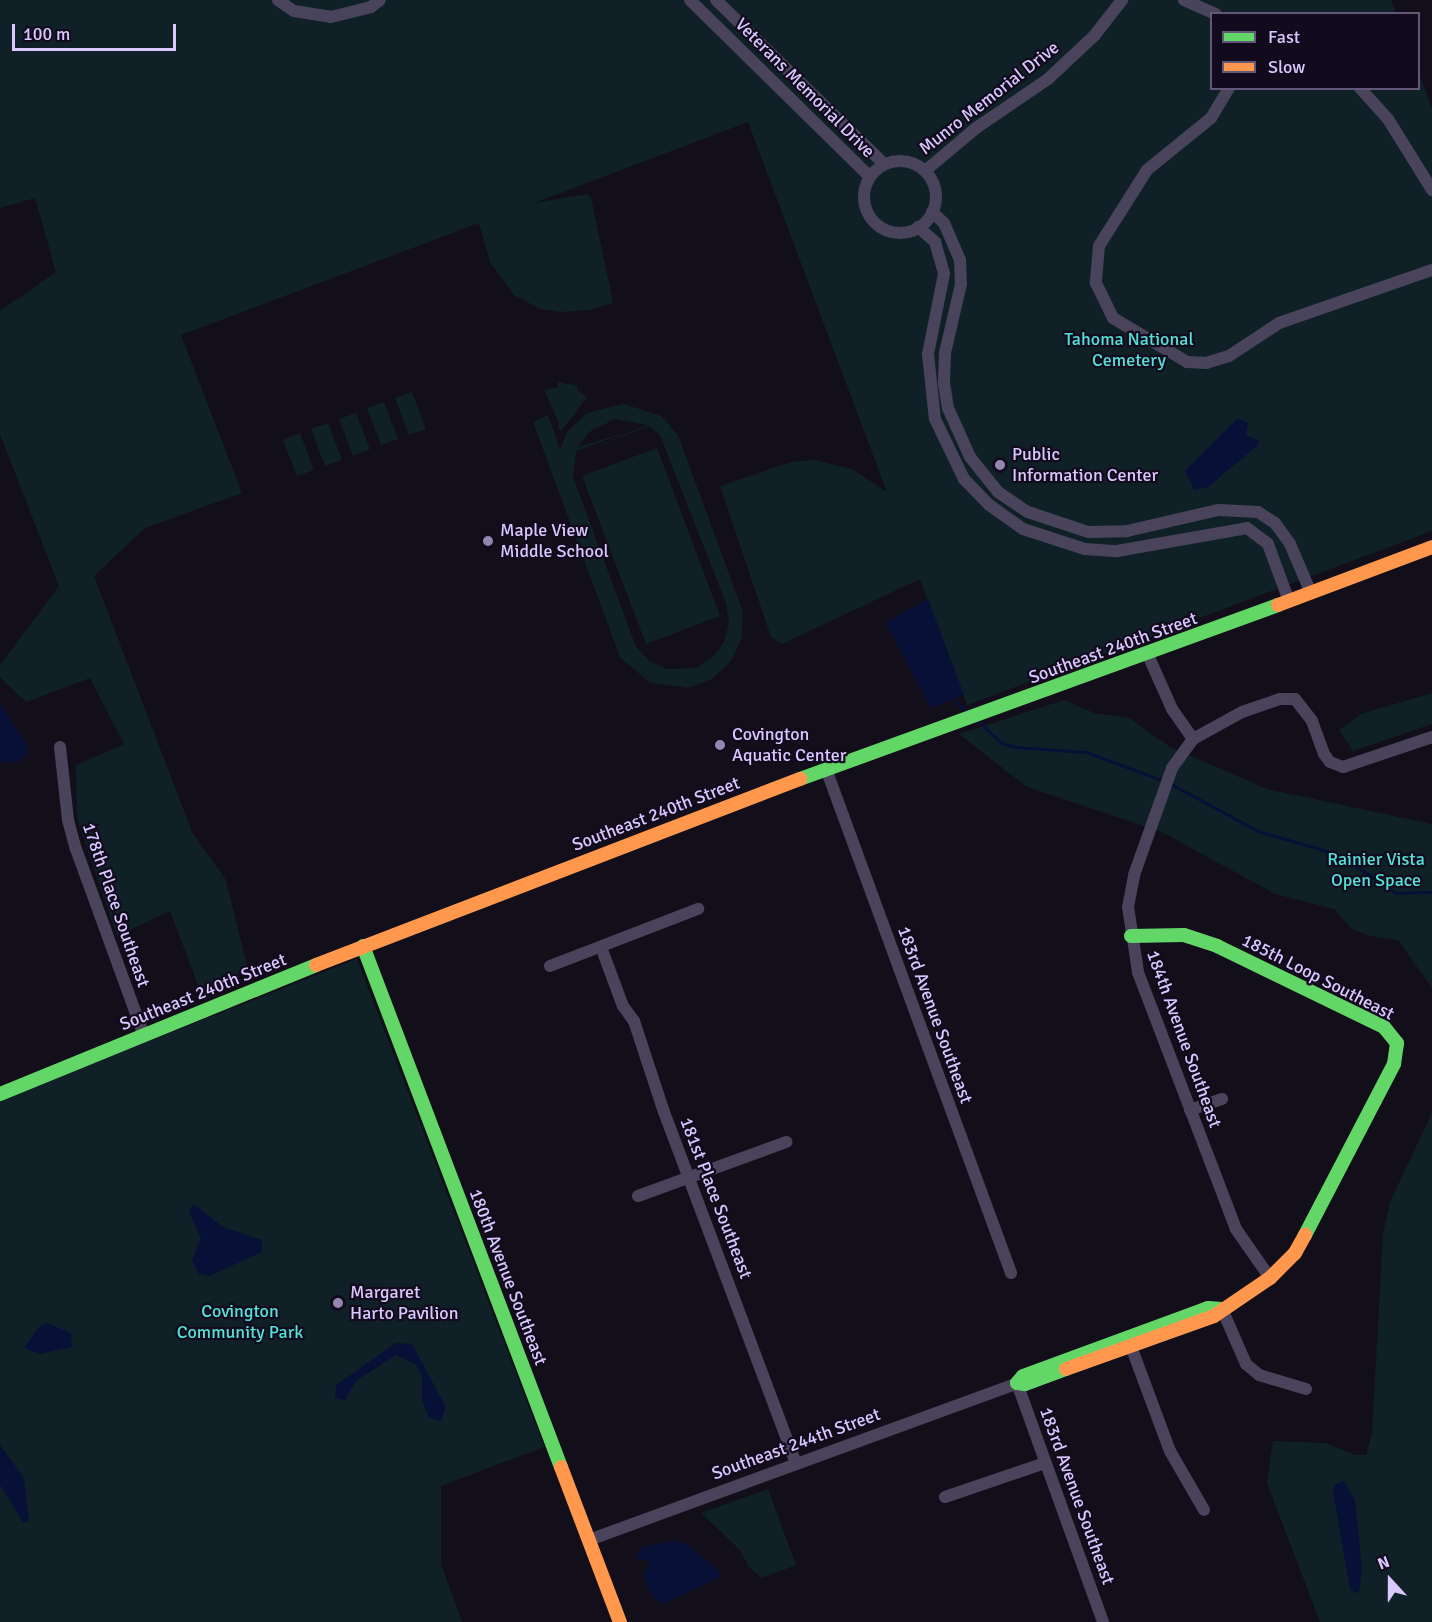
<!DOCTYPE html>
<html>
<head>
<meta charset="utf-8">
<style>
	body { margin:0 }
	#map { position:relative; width:1432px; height:1622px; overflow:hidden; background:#130f1a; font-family:Signika,sans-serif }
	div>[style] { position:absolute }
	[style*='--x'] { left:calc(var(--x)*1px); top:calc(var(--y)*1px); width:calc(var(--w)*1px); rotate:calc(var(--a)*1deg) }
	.green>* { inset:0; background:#0f2126 }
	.water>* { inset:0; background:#081038 }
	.stream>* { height:3px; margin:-1.5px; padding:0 1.5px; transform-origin:1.5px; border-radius:1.5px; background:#081038 }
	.street>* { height:12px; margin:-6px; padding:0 6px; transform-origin:6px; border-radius:6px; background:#49445b }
	.street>.ring { margin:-6px; padding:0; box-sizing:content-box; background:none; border:12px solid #49445b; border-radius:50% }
	.fast>* { height:14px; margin:-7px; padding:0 7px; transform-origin:7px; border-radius:7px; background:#63d668 }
	.slow>* { height:14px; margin:-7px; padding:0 7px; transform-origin:7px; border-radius:7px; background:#ff974d }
	.dots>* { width:16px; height:16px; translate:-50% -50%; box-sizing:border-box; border:3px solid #120b1e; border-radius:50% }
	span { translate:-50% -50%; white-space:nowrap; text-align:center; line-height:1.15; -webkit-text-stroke:4.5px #120b1e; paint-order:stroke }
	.street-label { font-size:18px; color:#d9c8ff }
	.park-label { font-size:18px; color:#52e2d8 }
	.poi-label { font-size:18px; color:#d9c8ff }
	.left { translate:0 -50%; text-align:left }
	.legend { position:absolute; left:1210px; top:12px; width:210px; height:78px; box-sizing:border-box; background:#120b1e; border:2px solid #625778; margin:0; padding:8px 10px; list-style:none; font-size:18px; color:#d9c8ff }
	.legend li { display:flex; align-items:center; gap:12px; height:30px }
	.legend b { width:30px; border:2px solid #625778 }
	.north { position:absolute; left:1360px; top:1550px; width:60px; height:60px; -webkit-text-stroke:4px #120b1e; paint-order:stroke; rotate:339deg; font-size:16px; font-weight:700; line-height:24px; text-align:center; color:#d9c8ff }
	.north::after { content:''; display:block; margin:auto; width:21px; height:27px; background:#d9c8ff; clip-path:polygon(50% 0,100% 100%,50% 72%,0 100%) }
	.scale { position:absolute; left:12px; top:24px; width:164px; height:27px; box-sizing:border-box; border:3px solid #d9c8ff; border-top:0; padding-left:8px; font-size:18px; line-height:21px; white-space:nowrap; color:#d9c8ff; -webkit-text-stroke:4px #120b1e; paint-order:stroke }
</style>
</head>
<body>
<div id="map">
	<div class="green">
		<div style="clip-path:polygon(0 0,1391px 0,1396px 13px,1212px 14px,1212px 88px,1418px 88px,1419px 73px,1432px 109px,1432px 531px,967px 705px,920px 579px,782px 644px,771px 637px,720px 486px,791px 462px,815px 460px,852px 469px,887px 492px,748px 122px,534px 203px,587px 194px,591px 197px,613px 303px,589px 310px,559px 312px,540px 309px,514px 295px,490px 262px,479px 223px,181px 335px,242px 493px,145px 528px,94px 576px,192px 832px,226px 880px,248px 969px,200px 990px,170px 911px,117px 936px,77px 818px,76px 765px,124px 744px,90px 678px,26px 702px,0 677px,0 665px,59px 586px,0 434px,0 311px,56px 272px,35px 198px,0 208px)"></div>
		<div style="clip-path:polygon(558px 382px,577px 386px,577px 390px,587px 397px,562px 430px,558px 429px,559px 423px,544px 390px,557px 387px)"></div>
		<div style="clip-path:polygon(412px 392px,426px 429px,409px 435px,395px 398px)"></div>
		<div style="clip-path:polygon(384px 402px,398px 439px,381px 445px,367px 408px)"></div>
		<div style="clip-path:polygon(evenodd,624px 404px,661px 416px,678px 435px,743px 612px,742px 637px,731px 661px,712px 679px,688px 688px,649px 682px,620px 657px,533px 422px,548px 415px,560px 449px,568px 431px,587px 413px,624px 404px,615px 419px,647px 425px,592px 449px,649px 426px,660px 435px,726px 603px,729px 623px,724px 642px,713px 657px,696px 668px,667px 669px,649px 661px,636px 647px,573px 477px,576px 451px,627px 432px,578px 447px,589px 432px,615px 419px)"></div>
		<div style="clip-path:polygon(356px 413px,370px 449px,353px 456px,339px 419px)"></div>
		<div style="clip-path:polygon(328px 423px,342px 460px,325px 466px,311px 429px)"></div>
		<div style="clip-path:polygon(300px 433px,314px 470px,297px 476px,283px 440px)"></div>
		<div style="clip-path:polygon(657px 448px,720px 616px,646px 644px,582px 476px)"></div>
		<div style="clip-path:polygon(1432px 693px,1432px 724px,1353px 751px,1339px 730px,1361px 714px)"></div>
		<div style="clip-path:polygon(1064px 700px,1094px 713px,1129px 718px,1170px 747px,1267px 789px,1432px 824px,1432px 988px,1398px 940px,1366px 935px,1351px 928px,1334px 909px,1275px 894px,1162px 832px,1027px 787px,959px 734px)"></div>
		<div style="clip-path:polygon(357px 959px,544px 1447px,441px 1486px,441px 1564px,462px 1622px,0 1622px,0 1100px)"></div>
		<div style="clip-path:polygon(1432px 1113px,1432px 1622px,1320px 1622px,1267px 1483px,1273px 1441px,1325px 1443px,1355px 1455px,1366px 1455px,1372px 1433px,1383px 1234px,1390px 1202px)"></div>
		<div style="clip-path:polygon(768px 1489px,796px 1565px,762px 1578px,749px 1567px,740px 1550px,701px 1513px)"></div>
	</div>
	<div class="water">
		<div style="clip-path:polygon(1238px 418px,1248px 423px,1246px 435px,1259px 441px,1257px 446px,1208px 487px,1194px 490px,1185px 471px)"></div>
		<div style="clip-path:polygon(928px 599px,964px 695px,931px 708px,887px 626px,888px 621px)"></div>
		<div style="clip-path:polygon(0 703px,27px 746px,27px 754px,18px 762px,0 762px)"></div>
		<div style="clip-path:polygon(193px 1204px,223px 1227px,262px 1240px,262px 1252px,209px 1276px,199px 1274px,192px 1261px,201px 1238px,189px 1212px)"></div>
		<div style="clip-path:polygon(47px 1323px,71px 1333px,72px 1347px,40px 1354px,24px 1348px,38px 1328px)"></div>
		<div style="clip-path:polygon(396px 1343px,412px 1344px,446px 1407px,441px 1421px,429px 1418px,422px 1399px,422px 1376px,415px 1364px,396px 1355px,356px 1381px,345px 1400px,335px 1398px,336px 1385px)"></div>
		<div style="clip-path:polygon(0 1445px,24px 1478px,29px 1522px,23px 1522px,0 1485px)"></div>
		<div style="clip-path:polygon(1344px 1481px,1355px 1500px,1362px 1569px,1359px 1592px,1355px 1593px,1350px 1589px,1333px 1491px,1335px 1484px)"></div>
		<div style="clip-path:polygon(673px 1541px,687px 1544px,718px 1570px,720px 1577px,663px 1604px,653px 1598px,643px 1575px,650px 1561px,638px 1559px,637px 1553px,643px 1547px)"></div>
	</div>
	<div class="stream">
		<div style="--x:955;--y:701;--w:16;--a:40"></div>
		<div style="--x:978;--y:721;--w:33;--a:43"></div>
		<div style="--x:1002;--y:743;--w:15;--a:16"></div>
		<div style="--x:1016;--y:747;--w:70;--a:4.1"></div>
		<div style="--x:1086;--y:752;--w:83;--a:20.4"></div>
		<div style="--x:1171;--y:784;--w:99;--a:28.4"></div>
		<div style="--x:1258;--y:831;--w:85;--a:16.3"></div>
		<div style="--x:1340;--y:855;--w:68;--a:34.2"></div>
		<div style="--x:1396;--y:893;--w:36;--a:-2"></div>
	</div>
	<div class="street">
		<div style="--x:278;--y:0;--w:19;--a:35"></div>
		<div style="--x:294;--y:11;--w:37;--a:9"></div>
		<div style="--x:331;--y:17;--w:41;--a:-14"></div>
		<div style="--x:371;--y:7;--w:11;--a:-38"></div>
		<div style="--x:690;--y:0;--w:252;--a:44.5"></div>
		<div style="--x:716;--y:0;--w:235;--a:44.3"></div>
		<div style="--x:1184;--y:0;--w:35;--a:24"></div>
		<div style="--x:1229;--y:88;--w:35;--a:121"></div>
		<div style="--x:1211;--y:118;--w:82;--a:140.9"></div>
		<div style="--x:1147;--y:170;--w:90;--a:122.3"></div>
		<div style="--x:1099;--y:246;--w:37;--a:95"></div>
		<div style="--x:1096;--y:283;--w:39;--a:64"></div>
		<div style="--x:1113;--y:318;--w:86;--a:30.7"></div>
		<div style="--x:1187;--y:362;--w:19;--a:3"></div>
		<div style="--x:1206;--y:363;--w:24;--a:-17"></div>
		<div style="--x:1229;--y:356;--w:60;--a:-33.4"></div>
		<div style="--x:1279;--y:323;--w:162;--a:-19.1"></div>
		<div style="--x:1360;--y:88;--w:42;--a:47.9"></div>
		<div style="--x:1388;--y:119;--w:84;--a:58.2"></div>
		<div class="ring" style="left:864px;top:161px;width:60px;height:60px"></div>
		<div style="--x:925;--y:171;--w:67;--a:-40.1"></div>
		<div style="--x:976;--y:128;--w:87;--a:-34.2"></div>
		<div style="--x:1048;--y:79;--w:63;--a:-43.1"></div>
		<div style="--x:1094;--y:36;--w:46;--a:-52.1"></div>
		<div style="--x:932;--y:212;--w:16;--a:43"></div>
		<div style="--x:944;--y:223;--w:40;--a:66.6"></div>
		<div style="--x:960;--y:260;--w:24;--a:88"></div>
		<div style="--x:961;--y:284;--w:71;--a:103.1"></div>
		<div style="--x:945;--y:353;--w:30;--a:92"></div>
		<div style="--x:944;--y:383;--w:25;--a:81"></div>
		<div style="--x:948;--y:408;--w:54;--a:65.8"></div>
		<div style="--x:970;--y:457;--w:45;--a:51.3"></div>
		<div style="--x:998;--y:492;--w:36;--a:34"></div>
		<div style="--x:1028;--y:512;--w:63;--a:18.4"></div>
		<div style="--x:1088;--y:532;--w:39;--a:-1"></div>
		<div style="--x:1127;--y:531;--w:93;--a:-13"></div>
		<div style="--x:1218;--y:510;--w:40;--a:2.9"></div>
		<div style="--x:1258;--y:512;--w:20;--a:33"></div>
		<div style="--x:1275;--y:523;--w:26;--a:54"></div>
		<div style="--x:1290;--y:544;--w:53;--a:66.8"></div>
		<div style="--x:918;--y:227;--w:23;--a:41"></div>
		<div style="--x:935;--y:242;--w:33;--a:74"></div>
		<div style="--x:944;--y:274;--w:82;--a:101.3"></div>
		<div style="--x:928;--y:354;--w:65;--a:83.9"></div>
		<div style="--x:935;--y:419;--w:67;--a:64.2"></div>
		<div style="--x:964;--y:479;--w:35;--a:46"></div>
		<div style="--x:988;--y:504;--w:43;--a:35.5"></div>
		<div style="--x:1023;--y:529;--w:65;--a:17.9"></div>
		<div style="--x:1085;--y:549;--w:32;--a:4"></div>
		<div style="--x:1117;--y:551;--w:132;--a:-10"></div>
		<div style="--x:1247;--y:528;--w:26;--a:37"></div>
		<div style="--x:1268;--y:544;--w:61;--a:69.8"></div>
		<div style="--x:1148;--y:655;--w:59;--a:66"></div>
		<div style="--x:1172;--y:709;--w:37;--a:55"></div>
		<div style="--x:60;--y:747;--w:73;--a:83.7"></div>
		<div style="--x:68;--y:820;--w:30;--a:75"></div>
		<div style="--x:76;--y:849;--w:199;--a:70"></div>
		<div style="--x:826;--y:769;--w:537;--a:69.84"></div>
		<div style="--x:601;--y:947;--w:63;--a:69.6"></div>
		<div style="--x:623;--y:1006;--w:19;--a:54"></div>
		<div style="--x:634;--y:1021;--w:96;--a:71.8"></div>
		<div style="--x:664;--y:1112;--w:375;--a:69.4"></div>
		<div style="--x:550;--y:966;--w:159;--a:-21.1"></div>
		<div style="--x:1190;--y:1110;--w:34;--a:-19"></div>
		<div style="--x:638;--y:1196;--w:158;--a:-20"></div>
		<div style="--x:1270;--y:1278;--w:60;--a:-124.8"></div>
		<div style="--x:1236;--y:1229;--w:275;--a:-110.9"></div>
		<div style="--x:1138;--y:972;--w:66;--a:-98.7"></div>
		<div style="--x:1128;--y:907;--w:33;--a:-79"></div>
		<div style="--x:1134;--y:875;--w:114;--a:-70.4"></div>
		<div style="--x:1172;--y:768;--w:36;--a:-54"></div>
		<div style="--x:1193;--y:739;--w:56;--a:-28.9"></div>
		<div style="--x:1242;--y:712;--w:40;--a:-18.9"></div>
		<div style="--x:1280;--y:699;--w:15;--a:0"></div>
		<div style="--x:1295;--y:699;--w:28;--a:52"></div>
		<div style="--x:1312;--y:721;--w:35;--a:70"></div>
		<div style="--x:1324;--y:754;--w:10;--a:53"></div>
		<div style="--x:1330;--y:762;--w:14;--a:21"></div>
		<div style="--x:1343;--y:767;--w:94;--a:-18.6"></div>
		<div style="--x:1222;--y:1309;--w:60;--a:66.4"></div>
		<div style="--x:1246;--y:1364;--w:17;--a:40"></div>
		<div style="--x:1259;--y:1375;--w:49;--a:16.6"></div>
		<div style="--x:1129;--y:1341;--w:117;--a:69.6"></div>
		<div style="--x:1170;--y:1451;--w:68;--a:60"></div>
		<div style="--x:945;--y:1497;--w:106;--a:-18.8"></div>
		<div style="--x:589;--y:1540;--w:456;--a:-20.1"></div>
		<div style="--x:1017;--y:1383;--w:254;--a:70.2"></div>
	</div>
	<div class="fast">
		<div style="--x:800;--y:779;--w:509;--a:-20"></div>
		<div style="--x:1131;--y:936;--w:53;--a:-1.1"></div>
		<div style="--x:1184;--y:935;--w:35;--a:18"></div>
		<div style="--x:1217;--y:946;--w:186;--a:25.9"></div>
		<div style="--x:1384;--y:1027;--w:21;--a:51"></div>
		<div style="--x:1397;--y:1043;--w:21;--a:98"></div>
		<div style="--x:1394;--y:1064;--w:193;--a:117.5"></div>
		<div style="--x:363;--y:946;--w:557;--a:69.19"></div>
		<div style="--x:0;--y:1094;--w:341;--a:-22.2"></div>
		<div style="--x:1066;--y:1369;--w:44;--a:159.9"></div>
		<div style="--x:1025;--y:1384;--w:8;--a:-173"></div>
		<div style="--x:1017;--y:1383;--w:9;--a:-49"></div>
		<div style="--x:1023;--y:1376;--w:197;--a:-20.2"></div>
		<div style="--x:1208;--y:1308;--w:14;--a:4"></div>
	</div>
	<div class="slow">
		<div style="--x:1278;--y:605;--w:165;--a:-20.6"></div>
		<div style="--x:316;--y:965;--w:519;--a:-21.02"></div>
		<div style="--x:1066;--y:1369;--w:157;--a:-19.7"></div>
		<div style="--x:1214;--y:1316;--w:68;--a:-34.2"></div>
		<div style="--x:1270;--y:1278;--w:35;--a:-45"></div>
		<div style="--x:1295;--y:1253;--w:21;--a:-61"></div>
		<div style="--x:561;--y:1467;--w:166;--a:69.2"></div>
	</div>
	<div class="dots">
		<div style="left:1000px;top:465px;background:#9487af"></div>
		<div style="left:488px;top:541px;background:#9487af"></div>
		<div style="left:720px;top:745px;background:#9487af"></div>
		<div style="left:338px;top:1303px;background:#9487af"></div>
	</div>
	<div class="street-label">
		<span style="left:805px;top:88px;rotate:45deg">Veterans Memorial Drive</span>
		<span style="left:989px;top:98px;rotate:-38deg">Munro Memorial Drive</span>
		<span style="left:1113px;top:648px;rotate:-20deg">Southeast 240th Street</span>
		<span style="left:656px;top:814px;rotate:-21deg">Southeast 240th Street</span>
		<span style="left:116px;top:905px;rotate:71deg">178th Place Southeast</span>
		<span style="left:1318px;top:977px;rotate:27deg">185th Loop Southeast</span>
		<span style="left:203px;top:992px;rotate:-22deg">Southeast 240th Street</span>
		<span style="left:935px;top:1015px;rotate:70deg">183rd Avenue Southeast</span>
		<span style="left:1184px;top:1039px;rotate:70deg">184th Avenue Southeast</span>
		<span style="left:716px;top:1198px;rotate:69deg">181st Place Southeast</span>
		<span style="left:508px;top:1277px;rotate:69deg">180th Avenue Southeast</span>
		<span style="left:796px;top:1444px;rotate:-20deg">Southeast 244th Street</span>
		<span style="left:1077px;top:1496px;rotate:70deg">183rd Avenue Southeast</span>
	</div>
	<div class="park-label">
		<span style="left:1129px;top:350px">Tahoma National<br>Cemetery</span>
		<span style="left:1376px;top:870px">Rainier Vista<br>Open Space</span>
		<span style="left:240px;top:1322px">Covington<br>Community Park</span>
	</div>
	<div class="poi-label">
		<span class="left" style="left:1012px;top:465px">Public<br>Information Center</span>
		<span class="left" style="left:500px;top:541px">Maple View<br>Middle School</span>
		<span class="left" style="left:732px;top:745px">Covington<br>Aquatic Center</span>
		<span class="left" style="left:350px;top:1303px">Margaret<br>Harto Pavilion</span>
	</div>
	<ul class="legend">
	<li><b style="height:8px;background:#63d668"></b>Fast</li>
	<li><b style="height:8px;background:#ff974d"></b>Slow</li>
	</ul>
	<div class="north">N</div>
	<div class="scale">100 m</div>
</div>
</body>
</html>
